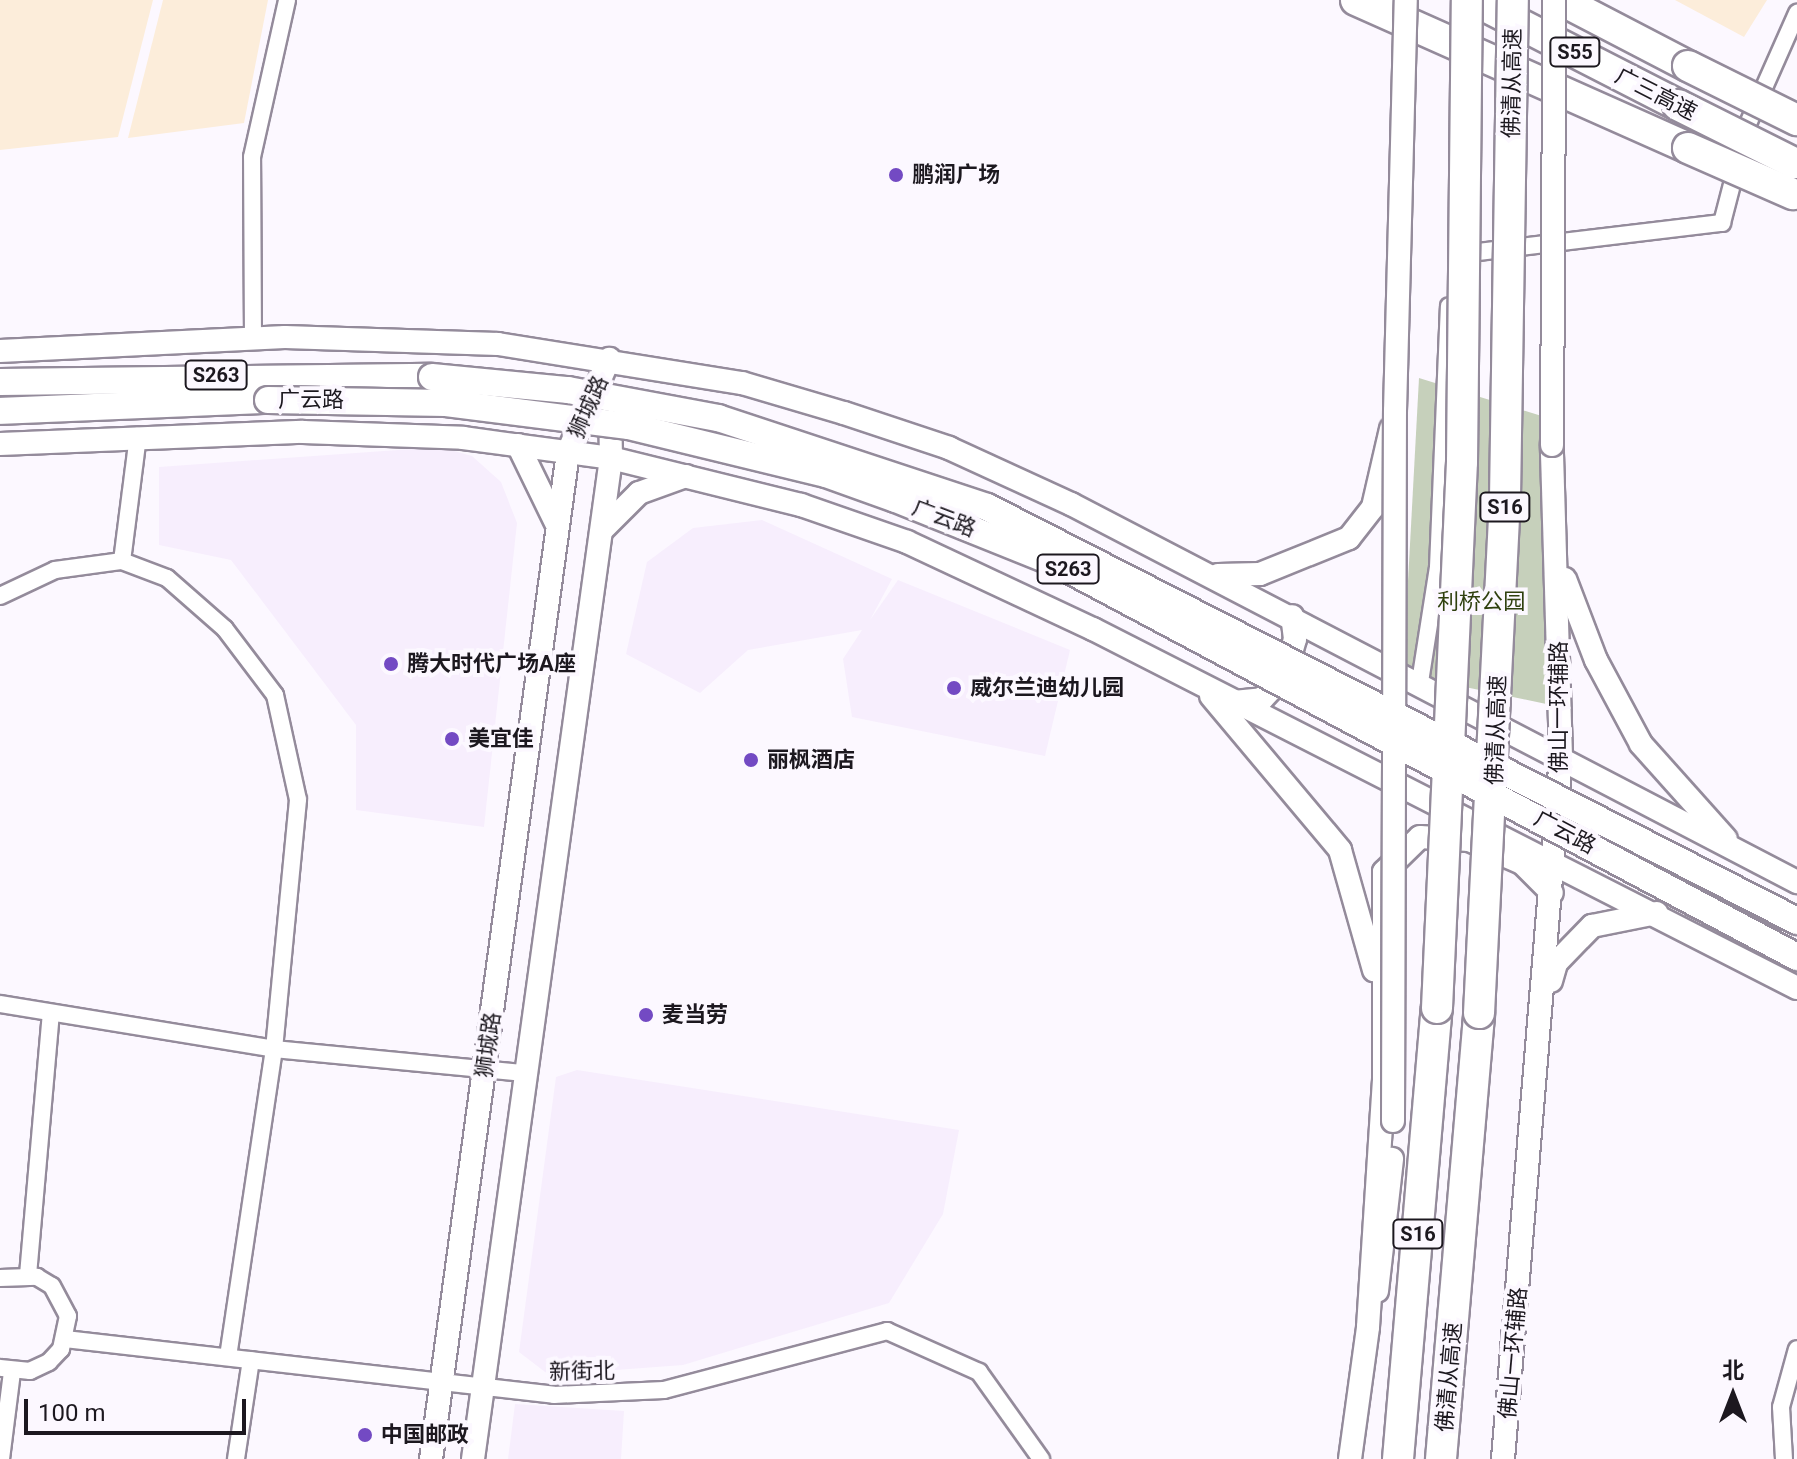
<!DOCTYPE html>
<html>
<head>
<meta charset="utf-8">
<style>
	body { margin:0 }
	#map { position:relative; width:1797px; height:1459px; overflow:hidden; background:#fcf8ff; font-family:Roboto,"Noto Sans SC",sans-serif }
	div>[style] { position:absolute }
	[style*='--x'] { left:calc(var(--x)*1px); top:calc(var(--y)*1px); width:calc(var(--w)*1px); rotate:calc(var(--a)*1deg) }
	.built>* { inset:0; background:#f7eefd }
	.industrial>* { inset:0; background:#fcedda }
	.green>* { inset:0; background:#c6d0bb }
	.roads { filter:drop-shadow(2px 0 #948b9b) drop-shadow(-2px 0 #948b9b) drop-shadow(0 2px #948b9b) drop-shadow(0 -2px #948b9b) }
	.street>* { height:16px; margin:-8px; padding:0 8px; transform-origin:8px; border-radius:8px; background:#fff }
	.secondary>* { height:22px; margin:-11px; padding:0 11px; transform-origin:11px; border-radius:11px; background:#fff }
	.primary>* { height:26px; margin:-13px; padding:0 13px; transform-origin:13px; border-radius:13px; background:#fff }
	.highway>* { height:30px; margin:-15px; padding:0 15px; transform-origin:15px; border-radius:15px; background:#fff }
	.bridges { filter:drop-shadow(2px 0 #948b9b) drop-shadow(-2px 0 #948b9b) drop-shadow(0 2px #948b9b) drop-shadow(0 -2px #948b9b) }
	.secondary-bridge>* { height:22px; margin:-11px; padding:0 11px; transform-origin:11px; border-radius:11px; background:#fff }
	.primary-bridge>* { height:26px; margin:-13px; padding:0 13px; transform-origin:13px; border-radius:13px; background:#fff }
	.highway-bridge>* { height:30px; margin:-15px; padding:0 15px; transform-origin:15px; border-radius:15px; background:#fff }
	.dots>* { width:22px; height:22px; translate:-50% -50%; box-sizing:border-box; border:4px solid #fcf8ff; border-radius:50% }
	span { translate:-50% -50%; white-space:nowrap; text-align:center; line-height:1.15; -webkit-text-stroke:8px #fcf8ff; paint-order:stroke }
	.shield-label span { padding:2px 6px; background:#fcf8ff; border:2px solid; border-radius:6px; -webkit-text-stroke-width:0 }
	.shield-label { font-size:20px; color:#1c181f; font-weight:700 }
	.street-label { font-size:22px; color:#1c181f }
	.poi-label { font-size:22px; color:#1c181f; font-weight:700 }
	.left { translate:0 -50%; text-align:left }
	.park-label { font-size:22px; color:#2f400e }
	.north { position:absolute; left:1693px; top:1355px; width:80px; height:80px; -webkit-text-stroke:6px #fcf8ff; paint-order:stroke; rotate:0deg; font-size:22px; font-weight:700; line-height:32px; text-align:center; color:#1c181f }
	.north::after { content:''; display:block; margin:auto; width:28px; height:36px; background:#1c181f; clip-path:polygon(50% 0,100% 100%,50% 72%,0 100%) }
	.scale { position:absolute; left:24px; top:1399px; width:222px; height:36px; box-sizing:border-box; border:4px solid #1c181f; border-top:0; padding-left:10px; font-size:24px; line-height:28px; white-space:nowrap; color:#1c181f; -webkit-text-stroke:6px #fcf8ff; paint-order:stroke }
</style>
</head>
<body>
<div id="map">
	<div class="built">
		<div style="clip-path:polygon(440px 447px,472px 456px,501px 482px,517px 523px,484px 827px,356px 810px,356px 725px,231px 560px,159px 545px,159px 467px)"></div>
		<div style="clip-path:polygon(762px 520px,892px 579px,870px 620px,898px 580px,1070px 650px,1045px 756px,852px 717px,843px 659px,862px 630px,748px 650px,700px 693px,626px 654px,647px 562px,693px 528px)"></div>
		<div style="clip-path:polygon(577px 1070px,959px 1130px,943px 1214px,889px 1303px,683px 1365px,549px 1375px,519px 1352px,556px 1077px)"></div>
		<div style="clip-path:polygon(515px 1404px,624px 1411px,621px 1459px,508px 1459px)"></div>
	</div>
	<div class="industrial">
		<div style="clip-path:polygon(0 0,153px 0,118px 137px,0 150px)"></div>
		<div style="clip-path:polygon(163px 0,268px 0,244px 123px,128px 138px)"></div>
		<div style="clip-path:polygon(1675px 0,1767px 0,1744px 37px)"></div>
	</div>
	<div class="green">
		<div style="clip-path:polygon(1419px 378px,1561px 422px,1551px 705px,1403px 674px)"></div>
	</div>
	<div class="roads">
		<div class="street">
			<div style="--x:1461;--y:254;--w:263;--a:-6.8"></div>
			<div style="--x:1722;--y:223;--w:100;--a:-75.5"></div>
			<div style="--x:1747;--y:126;--w:124;--a:-66.1"></div>
			<div style="--x:253;--y:339;--w:182;--a:-90.3"></div>
			<div style="--x:252;--y:157;--w:161;--a:-77.4"></div>
			<div style="--x:122;--y:561;--w:126;--a:-82.7"></div>
			<div style="--x:0;--y:596;--w:61;--a:-25.3"></div>
			<div style="--x:55;--y:570;--w:68;--a:-7.7"></div>
			<div style="--x:122;--y:561;--w:48;--a:20.7"></div>
			<div style="--x:167;--y:578;--w:77;--a:41.3"></div>
			<div style="--x:225;--y:629;--w:83;--a:52.9"></div>
			<div style="--x:275;--y:695;--w:107;--a:77.6"></div>
			<div style="--x:298;--y:800;--w:250;--a:95.5"></div>
			<div style="--x:274;--y:1049;--w:311;--a:98.5"></div>
			<div style="--x:1420;--y:682;--w:116;--a:-81.1"></div>
			<div style="--x:1438;--y:567;--w:261;--a:-87.6"></div>
			<div style="--x:0;--y:1004;--w:278;--a:9.3"></div>
			<div style="--x:274;--y:1049;--w:249;--a:5.5"></div>
			<div style="--x:28;--y:1275;--w:263;--a:-85"></div>
			<div style="--x:0;--y:1278;--w:37;--a:-2"></div>
			<div style="--x:37;--y:1277;--w:17;--a:31"></div>
			<div style="--x:52;--y:1286;--w:34;--a:62"></div>
			<div style="--x:68;--y:1316;--w:34;--a:102"></div>
			<div style="--x:61;--y:1349;--w:18;--a:133"></div>
			<div style="--x:49;--y:1362;--w:21;--a:155"></div>
			<div style="--x:30;--y:1371;--w:30;--a:-174"></div>
			<div style="--x:65;--y:1339;--w:492;--a:6.5"></div>
			<div style="--x:554;--y:1395;--w:110;--a:-2.6"></div>
			<div style="--x:664;--y:1390;--w:231;--a:-14.8"></div>
			<div style="--x:887;--y:1331;--w:101;--a:24"></div>
			<div style="--x:979;--y:1372;--w:107;--a:54.5"></div>
			<div style="--x:1;--y:1459;--w:88;--a:-82.8"></div>
			<div style="--x:236;--y:1459;--w:100;--a:-81.4"></div>
			<div style="--x:1784;--y:1459;--w:52;--a:-93.3"></div>
			<div style="--x:1781;--y:1407;--w:60;--a:-74.6"></div>
		</div>
		<div class="secondary">
			<div style="--x:0;--y:351;--w:285;--a:-2.8"></div>
			<div style="--x:285;--y:337;--w:213;--a:1.9"></div>
			<div style="--x:498;--y:344;--w:247;--a:9.1"></div>
			<div style="--x:742;--y:383;--w:106;--a:16.4"></div>
			<div style="--x:844;--y:413;--w:111;--a:18.4"></div>
			<div style="--x:949;--y:448;--w:134;--a:24.7"></div>
			<div style="--x:1071;--y:504;--w:819;--a:27.5"></div>
			<div style="--x:0;--y:444;--w:303;--a:-2.3"></div>
			<div style="--x:303;--y:432;--w:160;--a:2.1"></div>
			<div style="--x:463;--y:438;--w:149;--a:7.7"></div>
			<div style="--x:611;--y:458;--w:196;--a:13.9"></div>
			<div style="--x:801;--y:505;--w:112;--a:19.2"></div>
			<div style="--x:907;--y:542;--w:205;--a:25.1"></div>
			<div style="--x:1093;--y:629;--w:790;--a:27.02"></div>
			<div style="--x:518;--y:445;--w:87;--a:64"></div>
			<div style="--x:603;--y:529;--w:51;--a:-45"></div>
			<div style="--x:639;--y:493;--w:50;--a:-19.9"></div>
			<div style="--x:1218;--y:575;--w:42;--a:-1.4"></div>
			<div style="--x:1260;--y:574;--w:96;--a:-22"></div>
			<div style="--x:1349;--y:538;--w:39;--a:-52"></div>
			<div style="--x:1373;--y:507;--w:80;--a:-77"></div>
			<div style="--x:1565;--y:579;--w:87;--a:69.1"></div>
			<div style="--x:1596;--y:660;--w:95;--a:61.8"></div>
			<div style="--x:1641;--y:744;--w:127;--a:48.2"></div>
			<div style="--x:1211;--y:696;--w:201;--a:50"></div>
			<div style="--x:1340;--y:850;--w:125;--a:74.2"></div>
			<div style="--x:1234;--y:702;--w:28;--a:-6"></div>
			<div style="--x:1262;--y:699;--w:34;--a:-47"></div>
			<div style="--x:1285;--y:674;--w:36;--a:-74"></div>
			<div style="--x:1295;--y:639;--w:23;--a:-97"></div>
			<div style="--x:1551;--y:981;--w:19;--a:-74"></div>
			<div style="--x:1556;--y:963;--w:52;--a:-45.8"></div>
			<div style="--x:1592;--y:926;--w:66;--a:-11.3"></div>
			<div style="--x:1377;--y:1291;--w:133;--a:-83.5"></div>
			<div style="--x:431;--y:1459;--w:1016;--a:-82.25"></div>
			<div style="--x:568;--y:452;--w:102;--a:-66.2"></div>
			<div style="--x:473;--y:1459;--w:1010;--a:-82.15"></div>
			<div style="--x:611;--y:458;--w:50;--a:-91.1"></div>
			<div style="--x:1350;--y:1459;--w:133;--a:-82.2"></div>
			<div style="--x:1368;--y:1327;--w:246;--a:-86.3"></div>
			<div style="--x:1384;--y:1082;--w:210;--a:-90"></div>
			<div style="--x:1384;--y:872;--w:50;--a:-44.2"></div>
			<div style="--x:1420;--y:837;--w:49;--a:3.5"></div>
			<div style="--x:1469;--y:840;--w:58;--a:23.5"></div>
			<div style="--x:1522;--y:863;--w:42;--a:45"></div>
			<div style="--x:1503;--y:1459;--w:704;--a:-85.28"></div>
			<div style="--x:1561;--y:757;--w:312;--a:-91.7"></div>
		</div>
		<div class="primary">
			<div style="--x:0;--y:382;--w:432;--a:-0.7"></div>
			<div style="--x:0;--y:411;--w:268;--a:-2.4"></div>
		</div>
		<div class="highway">
			<div style="--x:1356;--y:0;--w:363;--a:24"></div>
			<div style="--x:1473;--y:0;--w:230;--a:27.1"></div>
			<div style="--x:1561;--y:0;--w:143;--a:27.5"></div>
			<div style="--x:1398;--y:1459;--w:453;--a:-85.1"></div>
			<div style="--x:1441;--y:1459;--w:448;--a:-85.1"></div>
		</div>
	</div>
	<div class="bridges">
		<div class="secondary-bridge">
			<div style="--x:1552;--y:445;--w:445;--a:-89.7"></div>
			<div style="--x:1393;--y:1121;--w:710;--a:-89.84"></div>
			<div style="--x:1395;--y:411;--w:411;--a:-88.5"></div>
		</div>
		<div class="primary-bridge">
			<div style="--x:432;--y:377;--w:137;--a:5.5"></div>
			<div style="--x:568;--y:390;--w:153;--a:10.6"></div>
			<div style="--x:718;--y:418;--w:283;--a:18.3"></div>
			<div style="--x:987;--y:507;--w:910;--a:27.07"></div>
			<div style="--x:268;--y:400;--w:178;--a:1"></div>
			<div style="--x:446;--y:403;--w:184;--a:7.2"></div>
			<div style="--x:629;--y:426;--w:203;--a:13.7"></div>
			<div style="--x:826;--y:474;--w:74;--a:19.7"></div>
			<div style="--x:896;--y:499;--w:177;--a:21.9"></div>
			<div style="--x:1060;--y:565;--w:835;--a:28.01"></div>
		</div>
		<div class="highway-bridge">
			<div style="--x:1688;--y:66;--w:122;--a:26.4"></div>
			<div style="--x:1678;--y:105;--w:130;--a:26.6"></div>
			<div style="--x:1688;--y:148;--w:115;--a:23.7"></div>
			<div style="--x:1437;--y:1008;--w:547;--a:-87.38"></div>
			<div style="--x:1462;--y:462;--w:462;--a:-89.4"></div>
			<div style="--x:1479;--y:1013;--w:516;--a:-87.11"></div>
			<div style="--x:1505;--y:498;--w:498;--a:-89.1"></div>
		</div>
	</div>
	<div class="dots">
		<div style="left:896px;top:175px;background:#734ac3"></div>
		<div style="left:391px;top:664px;background:#734ac3"></div>
		<div style="left:954px;top:688px;background:#734ac3"></div>
		<div style="left:452px;top:739px;background:#734ac3"></div>
		<div style="left:751px;top:760px;background:#734ac3"></div>
		<div style="left:646px;top:1015px;background:#734ac3"></div>
		<div style="left:365px;top:1435px;background:#734ac3"></div>
	</div>
	<div class="shield-label">
		<span style="left:1575px;top:52px">S55</span>
		<span style="left:216px;top:375px">S263</span>
		<span style="left:1505px;top:507px">S16</span>
		<span style="left:1068px;top:569px">S263</span>
		<span style="left:1418px;top:1234px">S16</span>
	</div>
	<div class="street-label">
		<span style="left:1512px;top:83px;rotate:-89deg">佛清从高速</span>
		<span style="left:1656px;top:94px;rotate:27deg">广三高速</span>
		<span style="left:311px;top:400px">广云路</span>
		<span style="left:588px;top:407px;rotate:-66deg">狮城路</span>
		<span style="left:944px;top:518px;rotate:21deg">广云路</span>
		<span style="left:1559px;top:707px;rotate:-90deg">佛山一环辅路</span>
		<span style="left:1496px;top:730px;rotate:-88deg">佛清从高速</span>
		<span style="left:1565px;top:832px;rotate:28deg">广云路</span>
		<span style="left:488px;top:1045px;rotate:-82deg">狮城路</span>
		<span style="left:1513px;top:1353px;rotate:-85deg">佛山一环辅路</span>
		<span style="left:582px;top:1371px;rotate:-1deg">新街北</span>
		<span style="left:1449px;top:1377px;rotate:-85deg">佛清从高速</span>
	</div>
	<div class="poi-label">
		<span class="left" style="left:912px;top:175px">鹏润广场</span>
		<span class="left" style="left:407px;top:664px">腾大时代广场A座</span>
		<span class="left" style="left:970px;top:688px">威尔兰迪幼儿园</span>
		<span class="left" style="left:468px;top:739px">美宜佳</span>
		<span class="left" style="left:767px;top:760px">丽枫酒店</span>
		<span class="left" style="left:662px;top:1015px">麦当劳</span>
		<span class="left" style="left:381px;top:1435px">中国邮政</span>
	</div>
	<div class="park-label">
		<span style="left:1481px;top:602px">利桥公园</span>
	</div>
	<div class="north">北</div>
	<div class="scale">100 m</div>
</div>
</body>
</html>
